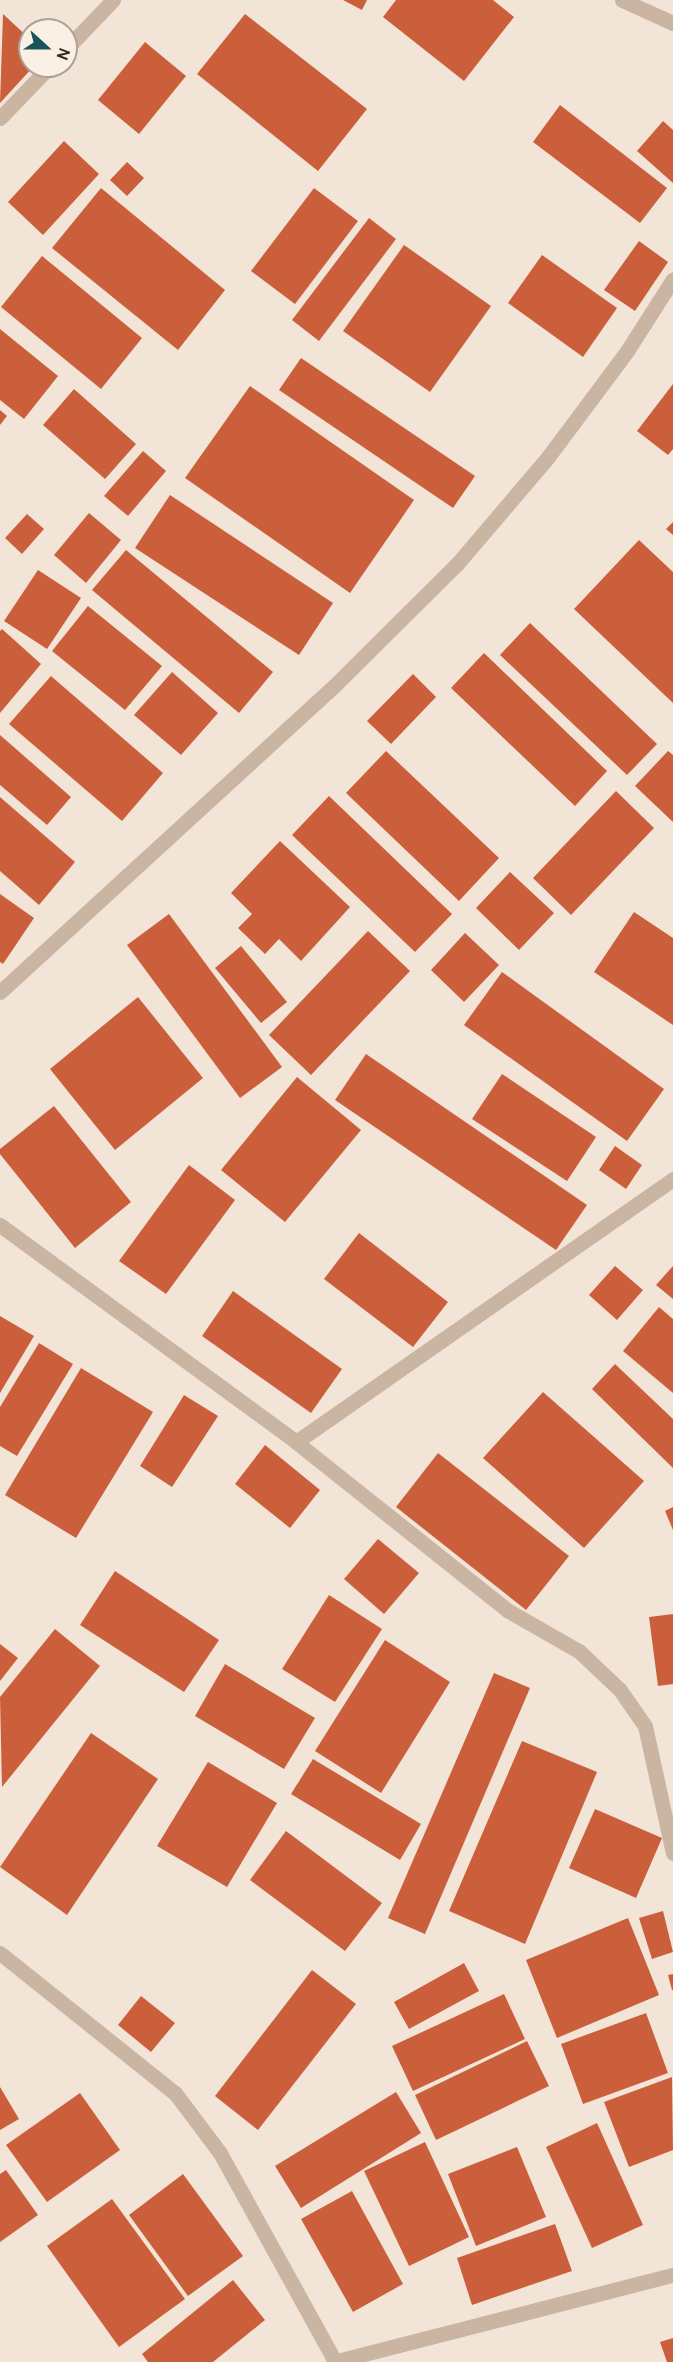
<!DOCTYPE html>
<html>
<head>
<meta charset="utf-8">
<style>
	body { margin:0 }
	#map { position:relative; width:673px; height:2362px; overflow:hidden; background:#f2e5d7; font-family:Cabin,sans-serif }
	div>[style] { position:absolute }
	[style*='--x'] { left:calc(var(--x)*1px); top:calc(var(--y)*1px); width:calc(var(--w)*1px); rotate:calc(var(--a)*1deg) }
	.building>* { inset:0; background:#cc5f3b }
	.minor>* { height:15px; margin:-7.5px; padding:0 7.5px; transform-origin:7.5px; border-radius:7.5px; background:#cab5a3 }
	span { translate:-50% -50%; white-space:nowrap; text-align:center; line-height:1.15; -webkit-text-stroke:5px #faf0e3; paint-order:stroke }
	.north { position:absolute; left:18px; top:18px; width:60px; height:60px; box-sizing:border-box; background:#faf0e3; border:2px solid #aba197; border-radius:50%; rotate:111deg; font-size:16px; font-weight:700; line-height:24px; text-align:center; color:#352a25 }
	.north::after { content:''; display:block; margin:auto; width:21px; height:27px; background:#195458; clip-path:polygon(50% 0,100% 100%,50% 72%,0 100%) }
</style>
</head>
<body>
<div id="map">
	<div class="building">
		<div style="clip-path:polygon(343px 0,367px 0,362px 10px)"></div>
		<div style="clip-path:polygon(396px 0,493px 0,514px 17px,464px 81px,383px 17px)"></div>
		<div style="clip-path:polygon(3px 14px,30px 39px,30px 66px,34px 66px,0 103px)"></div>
		<div style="clip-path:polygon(245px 14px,367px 109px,318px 171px,197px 74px)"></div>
		<div style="clip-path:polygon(145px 42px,186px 76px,139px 134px,98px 100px)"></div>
		<div style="clip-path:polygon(560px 105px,667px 188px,640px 223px,533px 142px)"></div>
		<div style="clip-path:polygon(663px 121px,673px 130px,673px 183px,637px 151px)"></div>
		<div style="clip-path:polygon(64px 141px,99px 174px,43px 235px,8px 202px)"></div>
		<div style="clip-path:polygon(127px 162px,144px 178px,127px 196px,110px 180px)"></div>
		<div style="clip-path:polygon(101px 188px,225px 290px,178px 350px,52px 248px)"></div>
		<div style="clip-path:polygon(314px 188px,358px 221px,295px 304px,251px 271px)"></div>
		<div style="clip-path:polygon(369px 218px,396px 239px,319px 341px,292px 320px)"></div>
		<div style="clip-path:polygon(639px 241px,668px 262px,635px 311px,604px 290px)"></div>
		<div style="clip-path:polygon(404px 245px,491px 306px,430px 392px,343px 331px)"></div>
		<div style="clip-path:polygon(542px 255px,617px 308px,583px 357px,508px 303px)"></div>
		<div style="clip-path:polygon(42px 256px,142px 338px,101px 389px,1px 307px)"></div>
		<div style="clip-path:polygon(0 329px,58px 376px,24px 419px,0 400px)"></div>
		<div style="clip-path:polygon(301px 358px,475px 476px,453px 508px,279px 390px)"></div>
		<div style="clip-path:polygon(673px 384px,673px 449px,668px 455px,637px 431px)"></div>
		<div style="clip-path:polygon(250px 386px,414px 500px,350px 593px,185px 478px)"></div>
		<div style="clip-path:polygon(74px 389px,136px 444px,105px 479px,43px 425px)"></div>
		<div style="clip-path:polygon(0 410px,7px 416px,0 425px)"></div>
		<div style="clip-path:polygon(143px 451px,166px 471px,128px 516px,104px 496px)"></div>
		<div style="clip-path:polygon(170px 495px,333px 603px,299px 655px,135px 548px)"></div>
		<div style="clip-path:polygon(89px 513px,121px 540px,86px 583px,54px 555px)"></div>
		<div style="clip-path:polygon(27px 514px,44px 529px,22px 554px,5px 538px)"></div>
		<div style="clip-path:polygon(673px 522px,673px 535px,666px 529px)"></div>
		<div style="clip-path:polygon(639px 540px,673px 572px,673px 703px,574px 609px)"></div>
		<div style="clip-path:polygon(126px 550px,273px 672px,239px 713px,92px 590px)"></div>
		<div style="clip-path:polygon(38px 570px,81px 598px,47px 649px,4px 621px)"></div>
		<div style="clip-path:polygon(88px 606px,162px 666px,125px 710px,52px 651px)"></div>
		<div style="clip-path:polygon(530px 623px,657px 744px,627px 775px,500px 655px)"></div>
		<div style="clip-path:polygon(2px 629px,41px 664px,0 713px,0 631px)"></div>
		<div style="clip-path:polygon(484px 653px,607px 771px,575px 806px,451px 688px)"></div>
		<div style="clip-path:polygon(172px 672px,218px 713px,181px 755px,134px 715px)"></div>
		<div style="clip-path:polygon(413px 674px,436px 697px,391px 744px,367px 721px)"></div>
		<div style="clip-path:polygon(51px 676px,163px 773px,122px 821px,9px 724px)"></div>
		<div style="clip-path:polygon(0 735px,71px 797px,47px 825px,0 785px)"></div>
		<div style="clip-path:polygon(386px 751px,499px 858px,459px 901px,346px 793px)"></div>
		<div style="clip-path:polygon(668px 751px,673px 755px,673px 822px,635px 786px)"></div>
		<div style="clip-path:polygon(616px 791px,654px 828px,571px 915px,533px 878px)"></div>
		<div style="clip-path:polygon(329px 796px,452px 914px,415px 952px,292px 835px)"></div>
		<div style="clip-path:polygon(0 797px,75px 862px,39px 905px,0 871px)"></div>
		<div style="clip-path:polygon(280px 841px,350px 907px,301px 961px,279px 939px,265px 954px,238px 928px,252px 914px,231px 893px)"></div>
		<div style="clip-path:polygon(510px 872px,554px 913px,519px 950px,476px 908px)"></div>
		<div style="clip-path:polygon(0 894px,34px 918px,3px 964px,0 962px)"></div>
		<div style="clip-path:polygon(634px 912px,673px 938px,673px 1025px,594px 972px)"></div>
		<div style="clip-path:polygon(169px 914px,282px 1067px,240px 1098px,127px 945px)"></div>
		<div style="clip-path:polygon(368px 931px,410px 971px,311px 1075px,269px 1035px)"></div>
		<div style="clip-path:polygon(465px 933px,499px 965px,464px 1002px,431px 970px)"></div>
		<div style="clip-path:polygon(241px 946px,287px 1002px,261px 1023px,215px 968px)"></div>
		<div style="clip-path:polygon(502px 972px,664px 1089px,627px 1141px,464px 1025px)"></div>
		<div style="clip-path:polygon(138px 997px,203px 1078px,115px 1150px,50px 1069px)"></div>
		<div style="clip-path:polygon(366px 1054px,587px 1205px,556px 1250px,335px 1100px)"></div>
		<div style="clip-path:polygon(502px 1074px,596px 1137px,567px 1181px,472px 1119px)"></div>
		<div style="clip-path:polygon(297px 1077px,361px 1130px,285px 1222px,221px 1170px)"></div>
		<div style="clip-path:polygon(54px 1106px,131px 1202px,75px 1248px,0 1154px,0 1149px)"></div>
		<div style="clip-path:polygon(615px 1146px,642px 1165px,626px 1189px,599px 1170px)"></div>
		<div style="clip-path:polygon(189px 1165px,235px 1200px,166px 1294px,119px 1261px)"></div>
		<div style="clip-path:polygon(359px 1233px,448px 1302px,413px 1347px,324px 1279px)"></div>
		<div style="clip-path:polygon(615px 1266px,643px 1290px,617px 1320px,589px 1295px)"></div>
		<div style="clip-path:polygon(673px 1266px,673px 1299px,656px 1285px)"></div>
		<div style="clip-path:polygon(233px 1291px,342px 1369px,311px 1413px,202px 1336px)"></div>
		<div style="clip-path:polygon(659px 1307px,673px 1319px,673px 1393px,623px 1351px)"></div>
		<div style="clip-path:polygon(0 1316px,34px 1336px,0 1393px)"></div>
		<div style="clip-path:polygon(39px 1343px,73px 1364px,17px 1456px,0 1446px,0 1407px)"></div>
		<div style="clip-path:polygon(615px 1364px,673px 1419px,673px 1468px,592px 1389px)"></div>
		<div style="clip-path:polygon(81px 1368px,153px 1412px,76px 1538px,5px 1495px)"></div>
		<div style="clip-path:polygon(543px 1392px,644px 1481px,584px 1548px,483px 1458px)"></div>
		<div style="clip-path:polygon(184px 1395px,218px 1416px,172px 1487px,140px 1466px)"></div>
		<div style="clip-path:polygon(265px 1445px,320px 1490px,290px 1528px,235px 1484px)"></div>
		<div style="clip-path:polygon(438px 1453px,569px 1556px,526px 1610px,396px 1507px)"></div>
		<div style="clip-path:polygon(673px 1507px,673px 1530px,665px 1511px)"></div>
		<div style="clip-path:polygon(378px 1539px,419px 1573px,384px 1614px,344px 1579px)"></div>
		<div style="clip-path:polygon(115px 1571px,219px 1640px,184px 1692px,80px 1625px)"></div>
		<div style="clip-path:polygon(329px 1595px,382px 1629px,335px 1702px,282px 1669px)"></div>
		<div style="clip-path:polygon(673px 1614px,673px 1684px,658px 1686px,649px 1617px)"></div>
		<div style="clip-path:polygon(55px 1629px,100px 1666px,2px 1787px,0 1697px)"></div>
		<div style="clip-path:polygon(385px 1640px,450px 1682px,381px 1793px,315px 1751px)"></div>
		<div style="clip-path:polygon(0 1644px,18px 1658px,0 1681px)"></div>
		<div style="clip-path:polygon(225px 1664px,315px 1718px,284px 1769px,195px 1716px)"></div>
		<div style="clip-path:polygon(494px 1673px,530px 1688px,425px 1934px,388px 1918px)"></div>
		<div style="clip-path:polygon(91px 1733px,158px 1779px,67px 1915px,0 1867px)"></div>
		<div style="clip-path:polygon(522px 1741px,597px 1772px,525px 1944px,449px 1911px)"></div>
		<div style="clip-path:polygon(313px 1759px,421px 1824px,400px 1860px,291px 1794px)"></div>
		<div style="clip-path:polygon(208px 1762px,277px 1803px,227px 1887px,157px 1846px)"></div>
		<div style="clip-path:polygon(595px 1809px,662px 1838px,636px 1898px,569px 1868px)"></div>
		<div style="clip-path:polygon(286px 1831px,382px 1903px,345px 1951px,250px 1880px)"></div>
		<div style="clip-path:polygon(663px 1911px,673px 1952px,652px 1959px,639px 1918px)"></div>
		<div style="clip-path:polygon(628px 1918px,659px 1995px,557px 2038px,526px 1960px)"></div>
		<div style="clip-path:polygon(464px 1963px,479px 1991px,409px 2029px,394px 2002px)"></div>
		<div style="clip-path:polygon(312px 1970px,356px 2004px,258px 2130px,215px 2096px)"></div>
		<div style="clip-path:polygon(673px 1974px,673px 1990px,672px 1990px,668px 1975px)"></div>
		<div style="clip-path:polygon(504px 1994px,525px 2039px,413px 2091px,392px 2046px)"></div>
		<div style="clip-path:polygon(141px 1996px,175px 2023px,151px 2052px,118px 2025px)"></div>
		<div style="clip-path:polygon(646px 2013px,668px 2073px,583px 2104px,561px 2044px)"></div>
		<div style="clip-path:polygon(527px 2041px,549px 2086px,436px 2140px,415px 2095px)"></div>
		<div style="clip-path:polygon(672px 2077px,673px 2150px,629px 2167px,604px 2102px)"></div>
		<div style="clip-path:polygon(0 2087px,19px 2119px,0 2130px)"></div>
		<div style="clip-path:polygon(396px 2092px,421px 2133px,301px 2208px,275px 2166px)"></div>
		<div style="clip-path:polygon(80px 2093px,120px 2150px,47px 2202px,6px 2145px)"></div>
		<div style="clip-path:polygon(597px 2123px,643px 2225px,592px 2248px,546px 2147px)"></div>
		<div style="clip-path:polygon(425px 2142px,469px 2237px,409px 2266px,364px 2171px)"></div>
		<div style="clip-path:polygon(517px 2147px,546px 2217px,476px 2246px,448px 2174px)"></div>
		<div style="clip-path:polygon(6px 2170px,38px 2215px,0 2242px,0 2174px)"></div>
		<div style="clip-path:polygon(183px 2174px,243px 2256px,188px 2296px,129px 2215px)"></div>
		<div style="clip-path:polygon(352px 2191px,403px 2284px,353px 2312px,301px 2219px)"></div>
		<div style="clip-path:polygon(112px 2199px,185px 2299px,119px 2347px,47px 2246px)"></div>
		<div style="clip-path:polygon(555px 2224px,572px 2271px,472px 2305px,457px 2258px)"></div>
		<div style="clip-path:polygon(233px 2280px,265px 2320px,213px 2362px,148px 2362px,142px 2354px)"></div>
		<div style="clip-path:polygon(673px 2338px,673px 2362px,667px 2362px,660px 2342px)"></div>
	</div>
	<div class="minor">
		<div style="--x:622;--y:0;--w:56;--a:24.3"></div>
		<div style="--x:66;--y:49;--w:68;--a:-46.2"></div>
		<div style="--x:0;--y:118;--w:72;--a:-46.1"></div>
		<div style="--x:0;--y:992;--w:454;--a:-42.5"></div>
		<div style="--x:335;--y:685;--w:172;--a:-44.8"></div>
		<div style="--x:457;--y:564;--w:140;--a:-49.6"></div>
		<div style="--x:548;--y:457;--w:132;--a:-53.3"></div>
		<div style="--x:627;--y:351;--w:85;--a:-57.4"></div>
		<div style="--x:0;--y:1225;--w:367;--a:36.2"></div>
		<div style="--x:296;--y:1442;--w:270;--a:38.5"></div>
		<div style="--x:507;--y:1610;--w:84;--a:29.9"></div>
		<div style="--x:580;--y:1652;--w:55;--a:43.5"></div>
		<div style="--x:620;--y:1690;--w:44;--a:55.2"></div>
		<div style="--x:645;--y:1726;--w:130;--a:77.6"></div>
		<div style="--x:296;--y:1442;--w:460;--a:-34.9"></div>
		<div style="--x:0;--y:1953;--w:224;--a:38.7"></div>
		<div style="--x:175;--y:2093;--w:75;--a:53.1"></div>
		<div style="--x:220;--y:2153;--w:238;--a:61.1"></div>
		<div style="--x:333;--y:2362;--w:351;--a:-14.4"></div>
	</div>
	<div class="north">N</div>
</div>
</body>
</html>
